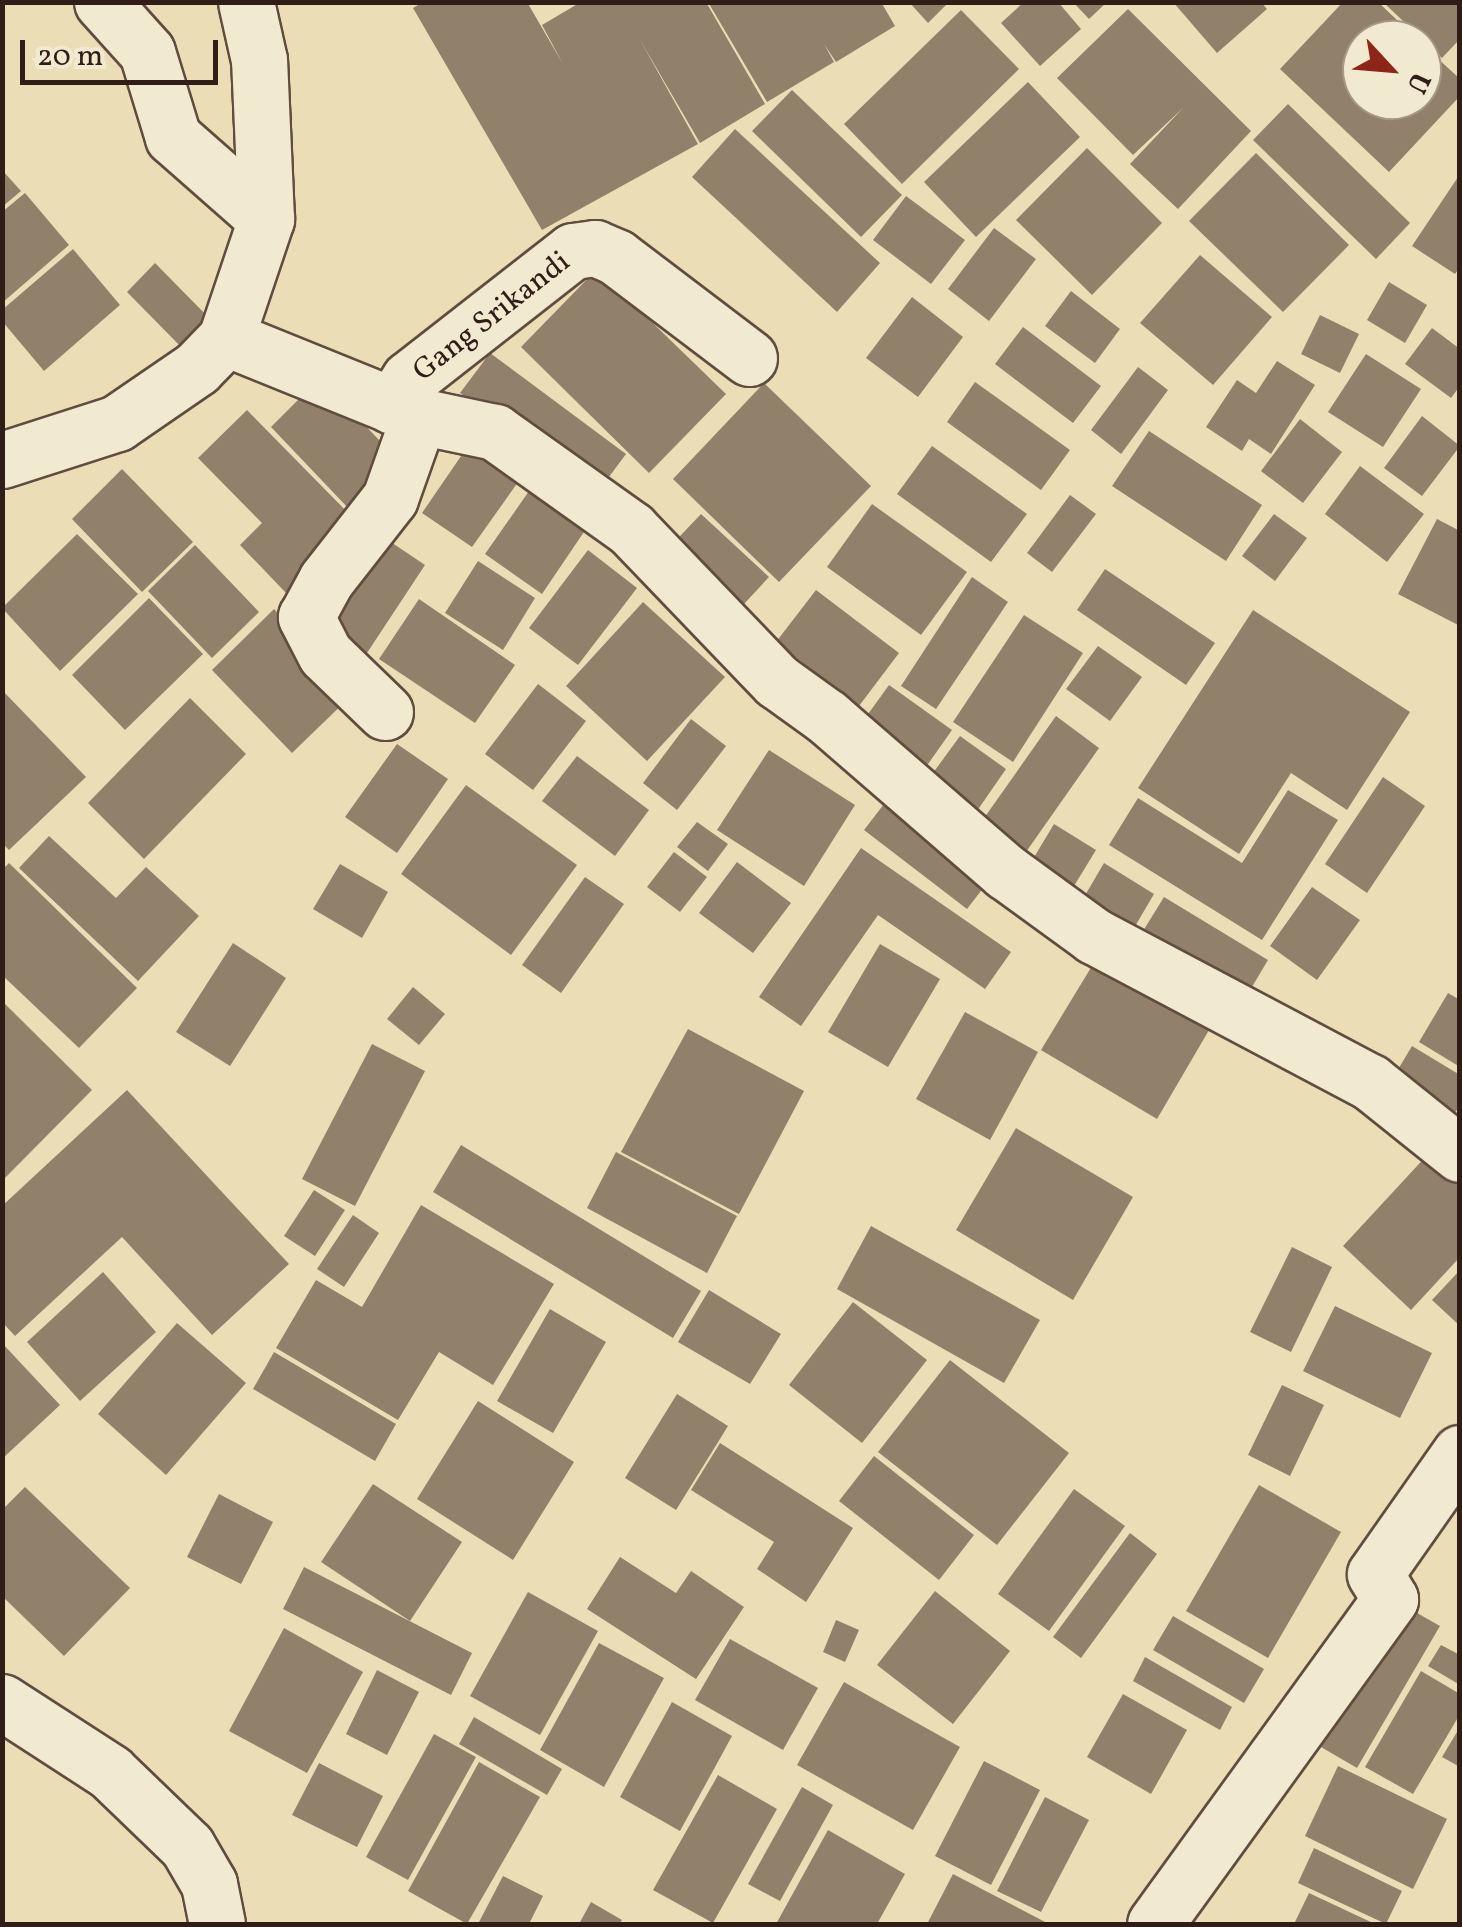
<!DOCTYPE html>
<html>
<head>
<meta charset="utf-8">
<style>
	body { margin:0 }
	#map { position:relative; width:1462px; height:1927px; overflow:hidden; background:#ebdeb6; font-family:Vollkorn,serif }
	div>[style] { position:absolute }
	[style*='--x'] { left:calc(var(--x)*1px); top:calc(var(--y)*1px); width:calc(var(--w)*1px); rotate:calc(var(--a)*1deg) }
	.building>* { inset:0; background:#92816a }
	.roads { filter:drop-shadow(2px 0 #604d3f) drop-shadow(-2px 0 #604d3f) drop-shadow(0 2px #604d3f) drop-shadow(0 -2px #604d3f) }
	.minor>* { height:55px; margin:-27.5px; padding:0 27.5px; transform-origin:27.5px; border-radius:27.5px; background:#f2ead0 }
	span { translate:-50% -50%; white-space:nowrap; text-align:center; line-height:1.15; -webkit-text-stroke:8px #f2ead0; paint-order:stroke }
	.street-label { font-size:30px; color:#311d17 }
	.frame { position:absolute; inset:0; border:5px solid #311d17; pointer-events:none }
	.north { position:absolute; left:1342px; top:20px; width:100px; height:100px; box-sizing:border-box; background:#f2ead0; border:2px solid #a59886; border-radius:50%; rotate:116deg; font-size:28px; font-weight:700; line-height:40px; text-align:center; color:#311d17 }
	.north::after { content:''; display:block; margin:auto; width:35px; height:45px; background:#8f2418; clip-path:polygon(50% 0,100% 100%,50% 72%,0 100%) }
	.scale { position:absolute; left:20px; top:40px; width:198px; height:45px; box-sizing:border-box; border:5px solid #311d17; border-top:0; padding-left:12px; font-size:30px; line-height:35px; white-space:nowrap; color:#311d17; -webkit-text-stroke:8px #f2ead0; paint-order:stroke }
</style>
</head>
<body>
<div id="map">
	<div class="building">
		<div style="clip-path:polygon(423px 2px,527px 2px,563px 64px,542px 25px,581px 2px,706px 2px,765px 104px,700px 143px,639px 38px,698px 144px,542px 230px,413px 8px)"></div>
		<div style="clip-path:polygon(708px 2px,881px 2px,895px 26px,836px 62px,824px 44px,834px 62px,767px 102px)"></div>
		<div style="clip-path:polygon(909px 2px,949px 2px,928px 23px)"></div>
		<div style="clip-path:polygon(1024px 2px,1058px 2px,1081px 29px,1040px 66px,1001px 23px)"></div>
		<div style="clip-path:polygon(1073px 2px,1107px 2px,1089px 19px)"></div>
		<div style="clip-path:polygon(1173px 2px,1261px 2px,1267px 9px,1217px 53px)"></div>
		<div style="clip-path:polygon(1343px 2px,1378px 2px,1418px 40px,1362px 40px,1362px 100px,1422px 100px,1422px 44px,1460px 79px,1460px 96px,1389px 172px,1280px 69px)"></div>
		<div style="clip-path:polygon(1383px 2px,1460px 2px,1460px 39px,1442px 58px)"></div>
		<div style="clip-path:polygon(1128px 9px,1251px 131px,1178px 209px,1130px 164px,1183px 108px,1133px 155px,1057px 78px)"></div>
		<div style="clip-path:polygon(961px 10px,1019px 69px,902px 184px,844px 124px)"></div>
		<div style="clip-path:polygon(1028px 82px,1080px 137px,976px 237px,924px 182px)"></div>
		<div style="clip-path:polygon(792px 90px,902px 195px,861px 237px,752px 131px)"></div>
		<div style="clip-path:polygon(1288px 104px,1410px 223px,1376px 259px,1253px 140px)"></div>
		<div style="clip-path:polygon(735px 129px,880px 263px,837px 312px,692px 177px)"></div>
		<div style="clip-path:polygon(1087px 148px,1162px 223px,1092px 295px,1016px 220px)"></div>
		<div style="clip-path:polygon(1256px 153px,1349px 245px,1283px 312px,1189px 221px)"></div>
		<div style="clip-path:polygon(2px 170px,21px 191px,2px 207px)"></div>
		<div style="clip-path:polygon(1460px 174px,1460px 267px,1455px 274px,1412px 246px)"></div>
		<div style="clip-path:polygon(25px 193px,69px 245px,2px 303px,2px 212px)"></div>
		<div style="clip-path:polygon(906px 196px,965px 240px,931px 284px,873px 240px)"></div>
		<div style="clip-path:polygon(994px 228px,1036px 259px,989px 321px,948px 289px)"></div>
		<div style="clip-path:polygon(73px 249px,120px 305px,44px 371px,2px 321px,2px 310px)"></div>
		<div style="clip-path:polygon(1200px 255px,1272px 317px,1213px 385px,1140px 323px)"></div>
		<div style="clip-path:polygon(155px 263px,217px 326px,188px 354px,127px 292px)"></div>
		<div style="clip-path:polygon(597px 269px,726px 394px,649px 473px,521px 347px)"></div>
		<div style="clip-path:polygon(1389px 282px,1427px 305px,1405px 343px,1367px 320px)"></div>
		<div style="clip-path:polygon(1071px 291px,1120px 329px,1095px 363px,1045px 326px)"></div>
		<div style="clip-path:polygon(912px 297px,963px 337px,918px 397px,866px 358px)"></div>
		<div style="clip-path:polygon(1320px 315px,1359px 334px,1340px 373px,1301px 354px)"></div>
		<div style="clip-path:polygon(1023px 327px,1101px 386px,1073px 423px,995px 364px)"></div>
		<div style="clip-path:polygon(1432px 328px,1460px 349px,1460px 386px,1451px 398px,1405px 364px)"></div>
		<div style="clip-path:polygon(490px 353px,626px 454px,597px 493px,460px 393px)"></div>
		<div style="clip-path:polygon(1366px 354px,1421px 389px,1383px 447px,1328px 412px)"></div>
		<div style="clip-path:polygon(1277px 361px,1315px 385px,1271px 454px,1249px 439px,1242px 451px,1206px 427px,1237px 380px,1256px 393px)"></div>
		<div style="clip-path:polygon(1138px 367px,1168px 390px,1121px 454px,1091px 430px)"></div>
		<div style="clip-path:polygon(320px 378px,399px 461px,350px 510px,271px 427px)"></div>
		<div style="clip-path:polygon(975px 382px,1070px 450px,1041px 490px,947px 422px)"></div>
		<div style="clip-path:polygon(764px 383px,871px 486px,779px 582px,673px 479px)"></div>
		<div style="clip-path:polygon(247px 410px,359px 524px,287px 594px,240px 545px,262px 523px,198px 458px)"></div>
		<div style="clip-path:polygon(1422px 416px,1460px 446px,1422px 496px,1384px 468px)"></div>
		<div style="clip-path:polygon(1300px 419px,1342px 452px,1303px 503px,1261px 471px)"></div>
		<div style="clip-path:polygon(1149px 431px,1262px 505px,1226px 561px,1112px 486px)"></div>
		<div style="clip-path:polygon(470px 443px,521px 478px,472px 547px,422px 513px)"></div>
		<div style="clip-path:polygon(932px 446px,1027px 514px,991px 562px,897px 494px)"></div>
		<div style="clip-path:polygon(1360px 466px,1424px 514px,1387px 562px,1325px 514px)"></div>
		<div style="clip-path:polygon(122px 469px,193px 542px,142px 592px,72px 519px)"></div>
		<div style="clip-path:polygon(534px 484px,590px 523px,542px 594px,485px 554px)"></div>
		<div style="clip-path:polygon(1070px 495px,1096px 514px,1052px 572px,1027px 553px)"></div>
		<div style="clip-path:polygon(872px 504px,967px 572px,921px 635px,827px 567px)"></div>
		<div style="clip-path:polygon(701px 514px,769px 577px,731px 618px,663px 554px)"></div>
		<div style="clip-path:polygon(1274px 514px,1307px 538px,1275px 581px,1242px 556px)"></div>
		<div style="clip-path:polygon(1437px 519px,1460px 531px,1460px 626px,1398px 594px)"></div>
		<div style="clip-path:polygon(376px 532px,425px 565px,363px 659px,314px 626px)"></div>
		<div style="clip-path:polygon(77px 534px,138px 594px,60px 671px,2px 608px)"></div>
		<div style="clip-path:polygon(195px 545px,259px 612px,212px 658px,148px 591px)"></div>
		<div style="clip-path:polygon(588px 550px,637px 588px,578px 665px,529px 628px)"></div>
		<div style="clip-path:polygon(478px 561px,535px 598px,503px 650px,445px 613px)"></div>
		<div style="clip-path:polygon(1105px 569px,1215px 643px,1186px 685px,1077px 610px)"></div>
		<div style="clip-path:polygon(972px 577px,1008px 602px,936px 709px,901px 686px)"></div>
		<div style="clip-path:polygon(816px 590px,899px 653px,859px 706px,776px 642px)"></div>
		<div style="clip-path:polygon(149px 598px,203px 654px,125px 730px,72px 675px)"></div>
		<div style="clip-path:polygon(419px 599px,515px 665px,475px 723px,379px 659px)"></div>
		<div style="clip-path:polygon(643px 602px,725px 677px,647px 761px,566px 686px)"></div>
		<div style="clip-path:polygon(274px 609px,355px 692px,292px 753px,212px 670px)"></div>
		<div style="clip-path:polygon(1253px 610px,1410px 712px,1347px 810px,1291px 773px,1239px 854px,1138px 788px)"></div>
		<div style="clip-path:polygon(1024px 615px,1083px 653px,1013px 762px,953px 722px)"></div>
		<div style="clip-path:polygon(1098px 646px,1142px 677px,1110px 721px,1066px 689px)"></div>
		<div style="clip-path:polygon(538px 684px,586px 721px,533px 790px,485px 754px)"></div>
		<div style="clip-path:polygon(889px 685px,952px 730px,916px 781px,853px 735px)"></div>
		<div style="clip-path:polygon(2px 690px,86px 777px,9px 850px,2px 843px)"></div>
		<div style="clip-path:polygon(190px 698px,246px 754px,144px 859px,88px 803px)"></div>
		<div style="clip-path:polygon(1056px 716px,1099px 748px,1026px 852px,982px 821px)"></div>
		<div style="clip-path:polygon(691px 719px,726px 746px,677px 810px,643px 783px)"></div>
		<div style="clip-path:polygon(960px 736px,1006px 769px,970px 821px,922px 788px)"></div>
		<div style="clip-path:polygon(397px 744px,448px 779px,397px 853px,345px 817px)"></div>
		<div style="clip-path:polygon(769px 750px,855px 805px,804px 886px,717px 830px)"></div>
		<div style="clip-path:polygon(577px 756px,649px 810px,615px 856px,542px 801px)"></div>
		<div style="clip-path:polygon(1383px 777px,1425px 806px,1367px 893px,1325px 864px)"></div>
		<div style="clip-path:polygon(466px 785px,577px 865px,511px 955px,401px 874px)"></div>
		<div style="clip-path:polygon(1288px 790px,1338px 820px,1262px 940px,1109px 845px,1138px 798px,1242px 863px)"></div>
		<div style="clip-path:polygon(891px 795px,994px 874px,967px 909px,864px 830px)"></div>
		<div style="clip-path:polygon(697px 822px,728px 844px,708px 871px,677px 847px)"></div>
		<div style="clip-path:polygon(1054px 824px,1096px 850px,1066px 899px,1024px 874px)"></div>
		<div style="clip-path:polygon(49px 836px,116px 898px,146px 867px,199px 916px,138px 981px,19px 868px)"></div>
		<div style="clip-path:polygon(861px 848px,1011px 952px,985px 989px,878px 915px,801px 1026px,759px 997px)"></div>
		<div style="clip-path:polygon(674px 852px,707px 877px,680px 912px,647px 887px)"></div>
		<div style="clip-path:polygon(737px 862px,791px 903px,753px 953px,699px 913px)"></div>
		<div style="clip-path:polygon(9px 863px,137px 988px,79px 1048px,2px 975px,2px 870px)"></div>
		<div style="clip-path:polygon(1104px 863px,1154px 894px,1127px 940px,1077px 909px)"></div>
		<div style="clip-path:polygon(340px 864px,388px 892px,362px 938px,313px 909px)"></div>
		<div style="clip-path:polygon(585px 877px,624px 904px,561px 993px,522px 965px)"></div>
		<div style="clip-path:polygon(1312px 887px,1360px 920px,1317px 980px,1270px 946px)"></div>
		<div style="clip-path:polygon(1164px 897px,1268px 960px,1243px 1002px,1135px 944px)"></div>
		<div style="clip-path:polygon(233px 943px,286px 978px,230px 1066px,176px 1032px)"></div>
		<div style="clip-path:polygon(880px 944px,940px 979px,888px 1067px,828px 1032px)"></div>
		<div style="clip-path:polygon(1098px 956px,1212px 1025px,1157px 1119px,1041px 1050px)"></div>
		<div style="clip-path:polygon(413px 987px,445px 1014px,419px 1045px,387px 1019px)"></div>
		<div style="clip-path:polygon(1448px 993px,1460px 1000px,1460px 1067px,1419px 1042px)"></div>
		<div style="clip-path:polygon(2px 1001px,92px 1090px,2px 1181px)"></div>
		<div style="clip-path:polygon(965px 1012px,1038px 1052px,990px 1140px,916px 1099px)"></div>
		<div style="clip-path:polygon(688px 1029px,804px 1091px,739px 1214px,621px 1152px)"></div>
		<div style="clip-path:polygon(372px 1044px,425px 1071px,355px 1206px,302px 1179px)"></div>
		<div style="clip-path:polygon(1412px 1046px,1460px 1075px,1460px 1105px,1444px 1130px,1384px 1093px)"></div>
		<div style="clip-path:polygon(127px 1090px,289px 1264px,212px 1335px,122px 1237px,15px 1336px,2px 1322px,2px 1206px)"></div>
		<div style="clip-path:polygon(1016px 1128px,1133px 1197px,1073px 1300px,956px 1230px)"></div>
		<div style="clip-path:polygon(461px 1145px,701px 1291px,673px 1338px,433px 1192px)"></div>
		<div style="clip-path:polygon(616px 1152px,737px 1216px,707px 1273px,587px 1208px)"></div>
		<div style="clip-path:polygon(1430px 1152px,1460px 1180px,1460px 1257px,1411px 1310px,1343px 1246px)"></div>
		<div style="clip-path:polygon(314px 1190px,345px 1210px,315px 1256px,284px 1236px)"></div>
		<div style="clip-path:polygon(421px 1205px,554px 1284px,493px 1385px,439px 1352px,398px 1420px,276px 1348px,316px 1280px,362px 1307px)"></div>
		<div style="clip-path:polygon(353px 1215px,379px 1233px,344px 1287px,317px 1269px)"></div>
		<div style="clip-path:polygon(871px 1226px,1040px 1320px,1004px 1383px,837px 1289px)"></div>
		<div style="clip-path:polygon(1292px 1247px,1332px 1267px,1291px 1352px,1250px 1332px)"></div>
		<div style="clip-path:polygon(1460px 1270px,1460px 1326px,1432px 1300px)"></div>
		<div style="clip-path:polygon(103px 1272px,156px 1332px,80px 1401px,27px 1342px)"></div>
		<div style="clip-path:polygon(709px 1290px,781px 1334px,750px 1384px,678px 1342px)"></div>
		<div style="clip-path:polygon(853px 1302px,927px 1360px,862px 1443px,789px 1385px)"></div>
		<div style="clip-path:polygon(1335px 1306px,1432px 1353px,1400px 1418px,1303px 1371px)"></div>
		<div style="clip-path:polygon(550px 1309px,606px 1342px,553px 1433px,497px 1401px)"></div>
		<div style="clip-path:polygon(177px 1323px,246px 1383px,166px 1475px,98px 1414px)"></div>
		<div style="clip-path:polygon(2px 1343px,60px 1405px,2px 1459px)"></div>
		<div style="clip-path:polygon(274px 1352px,396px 1424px,375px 1461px,253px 1389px)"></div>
		<div style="clip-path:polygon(950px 1360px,1069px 1453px,997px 1545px,878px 1452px)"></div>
		<div style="clip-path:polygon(1282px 1385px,1324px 1405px,1290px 1476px,1248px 1455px)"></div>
		<div style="clip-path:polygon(677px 1394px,728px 1426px,676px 1510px,625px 1478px)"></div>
		<div style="clip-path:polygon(478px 1401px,574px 1462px,513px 1560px,417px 1499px)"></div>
		<div style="clip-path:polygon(720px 1443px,853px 1528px,806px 1602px,757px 1569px,774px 1542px,691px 1490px)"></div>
		<div style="clip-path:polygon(874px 1456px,974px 1535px,939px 1580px,839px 1501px)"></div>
		<div style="clip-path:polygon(373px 1484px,462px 1542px,410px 1621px,321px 1562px)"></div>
		<div style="clip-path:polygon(1259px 1485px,1341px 1532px,1268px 1658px,1186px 1611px)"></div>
		<div style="clip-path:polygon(25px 1487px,130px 1588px,64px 1656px,2px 1596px,2px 1510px)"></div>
		<div style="clip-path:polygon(1074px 1489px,1125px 1526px,1049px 1631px,998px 1594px)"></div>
		<div style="clip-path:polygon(219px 1494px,273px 1522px,241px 1584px,187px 1557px)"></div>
		<div style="clip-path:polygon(1130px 1533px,1157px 1554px,1081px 1658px,1053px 1637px)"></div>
		<div style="clip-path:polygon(620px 1557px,676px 1593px,691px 1571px,744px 1607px,696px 1679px,587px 1609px)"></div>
		<div style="clip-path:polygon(304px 1567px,472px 1653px,451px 1695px,283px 1609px)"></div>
		<div style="clip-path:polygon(935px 1591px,1010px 1651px,953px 1724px,877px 1665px)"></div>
		<div style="clip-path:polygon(528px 1592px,598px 1631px,540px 1735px,470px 1696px)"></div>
		<div style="clip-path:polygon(1403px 1605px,1440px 1626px,1357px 1768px,1321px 1747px)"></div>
		<div style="clip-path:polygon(1173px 1616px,1264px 1669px,1244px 1703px,1153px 1650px)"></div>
		<div style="clip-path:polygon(836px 1620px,859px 1630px,845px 1662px,823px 1652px)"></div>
		<div style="clip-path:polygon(284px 1628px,363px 1672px,307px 1773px,229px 1731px)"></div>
		<div style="clip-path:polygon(730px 1639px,818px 1688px,783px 1750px,695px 1700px)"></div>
		<div style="clip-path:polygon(599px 1643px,664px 1678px,604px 1787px,540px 1750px)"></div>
		<div style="clip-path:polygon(1441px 1645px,1460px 1655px,1460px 1685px,1428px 1666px)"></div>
		<div style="clip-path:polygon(1145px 1657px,1232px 1707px,1220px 1730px,1133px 1681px)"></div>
		<div style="clip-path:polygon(377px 1670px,419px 1692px,387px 1755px,346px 1734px)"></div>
		<div style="clip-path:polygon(1421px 1671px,1460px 1694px,1460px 1714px,1413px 1794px,1365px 1767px)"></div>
		<div style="clip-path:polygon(844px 1682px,960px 1747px,913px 1830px,797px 1765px)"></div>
		<div style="clip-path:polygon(1123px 1694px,1187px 1730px,1151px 1794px,1087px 1757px)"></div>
		<div style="clip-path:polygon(672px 1702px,732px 1736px,680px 1831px,620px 1797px)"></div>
		<div style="clip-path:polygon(474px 1717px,562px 1769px,547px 1795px,459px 1744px)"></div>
		<div style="clip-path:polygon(1460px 1727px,1460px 1767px,1442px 1757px)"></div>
		<div style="clip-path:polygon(434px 1734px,476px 1757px,408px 1880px,366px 1857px)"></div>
		<div style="clip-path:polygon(984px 1761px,1040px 1790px,991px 1885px,935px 1856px)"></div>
		<div style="clip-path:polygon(479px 1762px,540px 1797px,467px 1924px,408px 1891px)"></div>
		<div style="clip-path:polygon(319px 1763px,383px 1796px,357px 1847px,292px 1815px)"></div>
		<div style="clip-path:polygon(1338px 1766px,1447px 1819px,1413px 1889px,1305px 1836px)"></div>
		<div style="clip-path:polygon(718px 1775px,777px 1809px,713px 1923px,653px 1890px)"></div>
		<div style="clip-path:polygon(802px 1787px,833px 1805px,780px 1901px,748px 1884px)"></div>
		<div style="clip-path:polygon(1045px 1797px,1089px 1820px,1041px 1912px,997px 1891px)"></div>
		<div style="clip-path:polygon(828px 1830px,905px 1874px,877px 1924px,776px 1924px)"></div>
		<div style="clip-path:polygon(1314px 1848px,1402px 1891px,1386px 1924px,1298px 1883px)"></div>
		<div style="clip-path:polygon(953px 1874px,1049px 1924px,927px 1924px)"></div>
		<div style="clip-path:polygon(503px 1876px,543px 1896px,529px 1924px,478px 1924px)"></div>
		<div style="clip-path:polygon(1309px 1893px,1375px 1924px,1294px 1924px)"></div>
		<div style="clip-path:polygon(591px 1902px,622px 1920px,619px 1924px,579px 1924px)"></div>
	</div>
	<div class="roads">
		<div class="minor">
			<div style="--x:102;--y:2;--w:67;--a:48"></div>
			<div style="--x:147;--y:52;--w:89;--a:73"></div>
			<div style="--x:173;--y:137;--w:124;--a:41.4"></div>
			<div style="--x:226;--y:338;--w:208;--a:22"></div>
			<div style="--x:419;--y:416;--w:78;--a:11.9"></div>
			<div style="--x:495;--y:432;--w:167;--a:35.5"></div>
			<div style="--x:631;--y:529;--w:211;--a:46.2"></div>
			<div style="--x:777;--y:681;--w:62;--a:35.8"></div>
			<div style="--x:827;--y:717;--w:237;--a:40.9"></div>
			<div style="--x:1006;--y:872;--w:109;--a:36"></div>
			<div style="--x:1094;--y:936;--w:312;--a:27.9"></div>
			<div style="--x:1370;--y:1082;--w:115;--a:38.7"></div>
			<div style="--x:392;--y:406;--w:32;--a:-58"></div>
			<div style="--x:409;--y:379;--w:208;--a:-38"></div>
			<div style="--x:573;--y:251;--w:22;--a:-8"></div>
			<div style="--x:595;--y:248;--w:23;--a:23"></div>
			<div style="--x:616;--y:257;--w:167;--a:37.2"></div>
			<div style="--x:2;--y:460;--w:121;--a:-17.8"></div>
			<div style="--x:117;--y:423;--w:97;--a:-34.5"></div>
			<div style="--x:197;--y:368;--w:42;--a:-46"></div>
			<div style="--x:226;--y:338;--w:126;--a:-71.4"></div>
			<div style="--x:266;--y:219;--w:159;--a:-92.5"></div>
			<div style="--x:259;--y:60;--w:59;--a:-102.6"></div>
			<div style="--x:385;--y:712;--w:83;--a:-136"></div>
			<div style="--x:325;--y:654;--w:42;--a:-117.2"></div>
			<div style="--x:306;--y:617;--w:42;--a:-61.6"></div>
			<div style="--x:326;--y:580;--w:104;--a:-52"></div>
			<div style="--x:390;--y:498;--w:87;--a:-70.5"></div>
			<div style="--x:2;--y:1702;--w:129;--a:32.9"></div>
			<div style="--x:110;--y:1772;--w:107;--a:43.9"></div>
			<div style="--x:187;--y:1846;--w:44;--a:59.9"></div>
			<div style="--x:209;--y:1884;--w:41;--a:78.7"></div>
			<div style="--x:1155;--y:1924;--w:401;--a:-54.1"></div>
			<div style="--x:1390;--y:1599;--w:29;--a:-121"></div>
			<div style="--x:1375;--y:1574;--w:148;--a:-54.9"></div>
		</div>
	</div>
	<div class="street-label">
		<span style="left:492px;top:317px;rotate:-38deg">Gang Srikandi</span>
	</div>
	<div class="frame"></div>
	<div class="north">U</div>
	<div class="scale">20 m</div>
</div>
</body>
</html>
